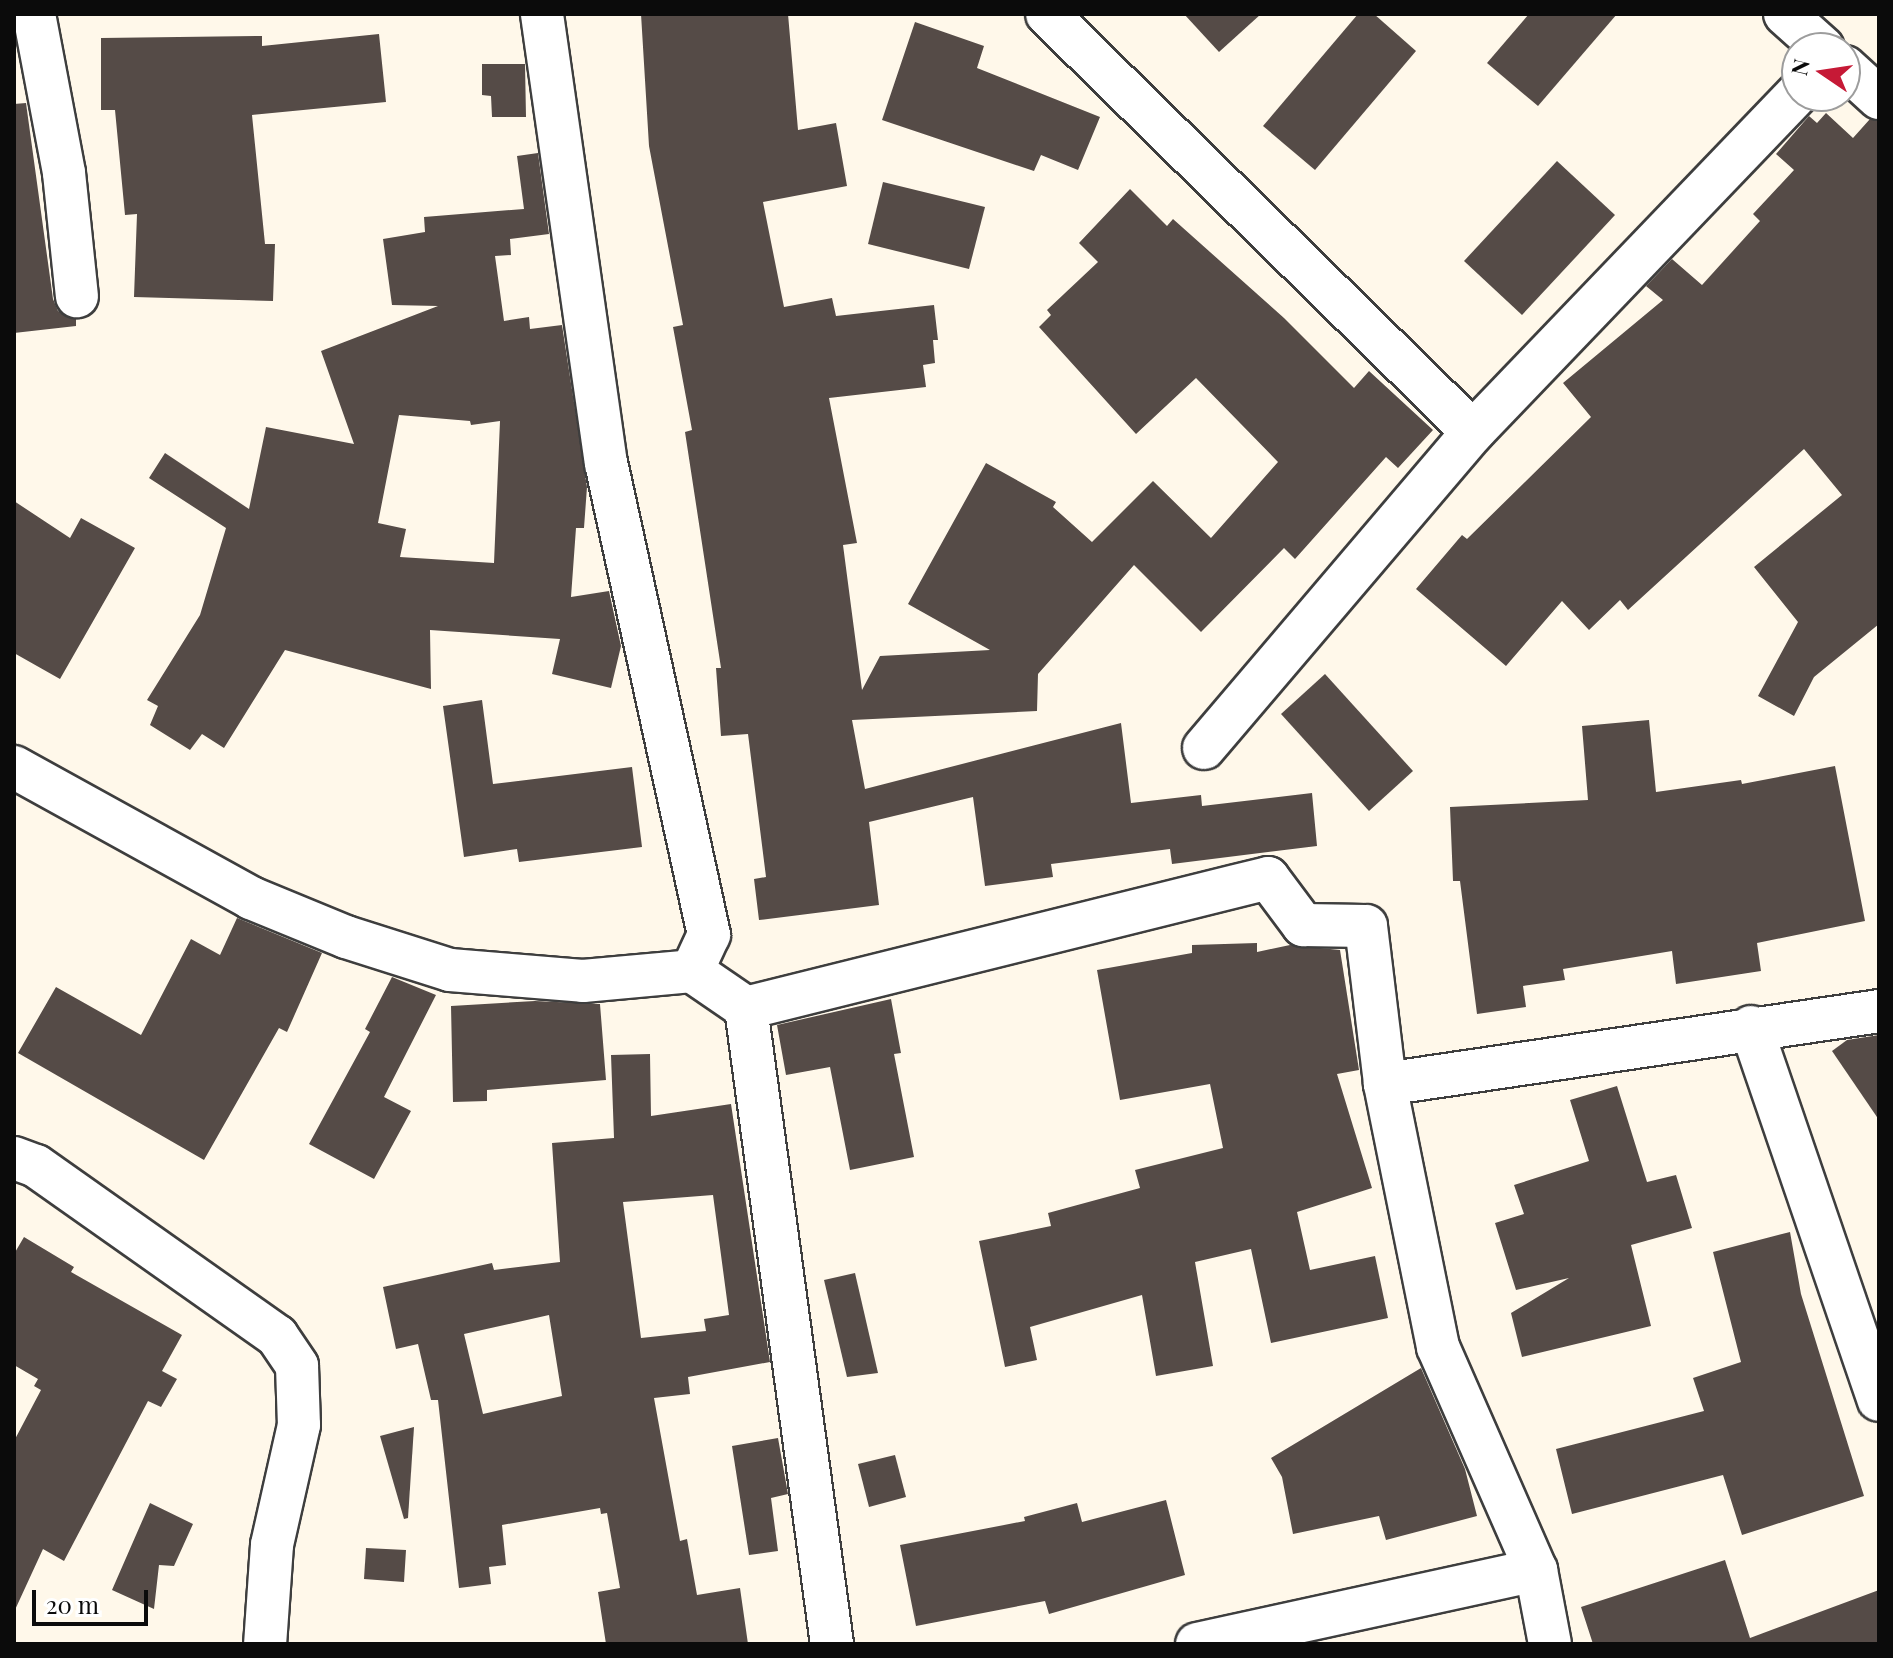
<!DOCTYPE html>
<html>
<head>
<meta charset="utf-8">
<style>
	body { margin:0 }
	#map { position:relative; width:1893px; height:1658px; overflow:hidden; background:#fff8ea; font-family:"Playfair Display",serif }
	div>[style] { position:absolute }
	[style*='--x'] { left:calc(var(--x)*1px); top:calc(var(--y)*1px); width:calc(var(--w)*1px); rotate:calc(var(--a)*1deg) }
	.building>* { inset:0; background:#554b47 }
	.roads { filter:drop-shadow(2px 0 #3e3e3e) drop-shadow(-2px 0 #3e3e3e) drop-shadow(0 2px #3e3e3e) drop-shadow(0 -2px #3e3e3e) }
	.minor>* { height:42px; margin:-21px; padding:0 21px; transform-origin:21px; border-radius:21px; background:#fff }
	span { translate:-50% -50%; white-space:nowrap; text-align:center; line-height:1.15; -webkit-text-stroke:8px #fff; paint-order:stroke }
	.frame { position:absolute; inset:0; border:16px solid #0b0b0b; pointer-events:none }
	.north { position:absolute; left:1781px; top:32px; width:80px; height:80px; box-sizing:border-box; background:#fff; border:2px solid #9d9d9d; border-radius:50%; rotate:283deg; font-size:22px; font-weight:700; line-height:32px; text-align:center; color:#0b0b0b }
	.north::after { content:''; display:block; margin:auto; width:28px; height:36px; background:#c61936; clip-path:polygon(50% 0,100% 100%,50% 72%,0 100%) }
	.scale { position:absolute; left:32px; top:1590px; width:116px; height:36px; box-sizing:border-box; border:4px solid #0b0b0b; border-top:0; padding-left:10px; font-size:24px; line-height:28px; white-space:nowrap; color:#0b0b0b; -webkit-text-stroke:6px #fff; paint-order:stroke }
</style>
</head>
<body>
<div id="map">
	<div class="building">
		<div style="clip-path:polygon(641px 14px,788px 14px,798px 130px,836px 123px,847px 186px,763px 202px,784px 307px,832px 298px,836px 316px,934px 305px,938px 340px,933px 340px,935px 363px,923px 365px,926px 387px,829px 398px,857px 543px,843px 545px,862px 690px,880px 656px,990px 650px,908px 604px,986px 463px,1056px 502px,1053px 507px,1092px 542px,1153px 481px,1211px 538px,1278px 462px,1196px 378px,1136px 434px,1039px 327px,1051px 315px,1047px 310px,1098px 262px,1079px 243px,1130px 189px,1167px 226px,1173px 219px,1284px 318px,1354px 388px,1369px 371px,1433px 430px,1398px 468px,1386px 457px,1295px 559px,1284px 548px,1201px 632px,1134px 565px,1038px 674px,1037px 711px,852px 720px,865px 789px,1121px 723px,1131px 803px,1201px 795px,1202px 806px,1312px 793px,1317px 846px,1172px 864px,1170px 849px,1051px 864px,1053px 877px,985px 886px,973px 797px,869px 822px,879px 905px,759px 920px,754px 879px,766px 877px,748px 734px,721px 736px,716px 668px,721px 668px,685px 432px,692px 430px,673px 327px,683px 325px,649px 146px)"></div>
		<div style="clip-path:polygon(1184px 14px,1261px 14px,1219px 52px)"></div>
		<div style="clip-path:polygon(1358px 14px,1374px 14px,1416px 51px,1315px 170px,1263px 126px)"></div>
		<div style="clip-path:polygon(1529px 14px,1617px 14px,1538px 106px,1487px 63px)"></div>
		<div style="clip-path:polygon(915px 22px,984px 46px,977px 68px,1100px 117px,1078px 170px,1041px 155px,1034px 171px,882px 120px)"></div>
		<div style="clip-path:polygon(379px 34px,386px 102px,252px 115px,265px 244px,275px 244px,273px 301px,134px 297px,137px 214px,125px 215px,115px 110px,101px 110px,101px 38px,262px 36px,262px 46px)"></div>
		<div style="clip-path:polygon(482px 64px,525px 64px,526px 117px,492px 117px,491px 96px,482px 95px)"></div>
		<div style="clip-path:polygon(26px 103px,53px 299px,58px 311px,76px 319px,76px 326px,14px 333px,14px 104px)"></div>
		<div style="clip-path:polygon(1826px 113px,1853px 138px,1870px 119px,1879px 121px,1879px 624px,1814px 677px,1794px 716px,1758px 696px,1798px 622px,1754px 567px,1842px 495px,1804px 449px,1628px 610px,1620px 600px,1589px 630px,1562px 601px,1506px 666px,1416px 589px,1462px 535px,1467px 539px,1591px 417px,1563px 383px,1663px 300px,1646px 286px,1672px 259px,1702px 285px,1760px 221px,1753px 214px,1794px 170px,1776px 154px,1809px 116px,1817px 123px)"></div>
		<div style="clip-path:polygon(evenodd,538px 153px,549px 234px,510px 239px,511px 255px,495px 256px,504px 321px,529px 317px,530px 329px,562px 325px,587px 487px,584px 528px,576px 528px,571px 597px,609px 591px,621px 646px,611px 688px,552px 674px,560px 639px,430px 630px,431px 689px,285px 650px,224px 748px,202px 734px,190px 750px,150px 725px,158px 706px,147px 700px,200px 615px,226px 528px,149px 478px,165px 453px,249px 509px,266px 427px,354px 444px,321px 351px,438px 306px,392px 305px,383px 239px,425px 232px,424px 217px,524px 209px,517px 156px,538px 153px,399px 415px,470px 421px,471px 425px,500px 421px,494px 563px,400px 557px,406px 529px,378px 523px,399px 415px)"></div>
		<div style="clip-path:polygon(1557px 161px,1615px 215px,1522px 315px,1464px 261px)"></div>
		<div style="clip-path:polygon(883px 182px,985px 207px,969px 269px,868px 244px)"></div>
		<div style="clip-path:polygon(14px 501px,70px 538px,81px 518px,135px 548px,60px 679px,14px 653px)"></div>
		<div style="clip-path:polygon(1325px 674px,1413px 771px,1369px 811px,1281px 714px)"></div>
		<div style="clip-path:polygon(482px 700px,493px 784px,632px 767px,642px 847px,519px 862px,517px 849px,464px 857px,443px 706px)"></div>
		<div style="clip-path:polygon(1649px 720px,1656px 792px,1741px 780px,1742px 784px,1835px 766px,1865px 921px,1757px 943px,1761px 971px,1676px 984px,1672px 951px,1563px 969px,1565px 980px,1523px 986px,1526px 1007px,1477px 1014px,1460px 881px,1453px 881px,1450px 807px,1588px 800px,1582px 726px)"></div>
		<div style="clip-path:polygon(237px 918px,322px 953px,287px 1032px,279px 1028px,204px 1160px,18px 1053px,56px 987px,141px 1035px,191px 939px,220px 955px)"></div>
		<div style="clip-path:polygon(1257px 943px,1257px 952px,1290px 945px,1340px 950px,1359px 1070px,1337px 1074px,1372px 1188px,1297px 1212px,1310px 1270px,1375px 1256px,1388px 1318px,1271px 1343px,1251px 1249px,1195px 1262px,1213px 1366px,1156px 1376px,1142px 1295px,1030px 1327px,1037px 1360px,1005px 1367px,979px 1241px,1051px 1226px,1048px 1213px,1140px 1188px,1135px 1170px,1223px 1148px,1210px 1084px,1120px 1100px,1097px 970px,1192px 953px,1192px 945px)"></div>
		<div style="clip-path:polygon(392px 977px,436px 995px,384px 1097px,411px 1111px,374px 1179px,309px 1144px,370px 1032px,365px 1029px)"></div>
		<div style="clip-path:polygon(891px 999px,901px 1053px,894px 1054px,914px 1157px,850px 1170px,830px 1067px,786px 1075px,777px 1025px)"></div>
		<div style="clip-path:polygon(535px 1001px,600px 1004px,606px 1080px,487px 1090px,487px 1101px,453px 1102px,451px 1006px)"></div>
		<div style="clip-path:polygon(1879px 1035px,1879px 1120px,1832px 1051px,1847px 1040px)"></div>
		<div style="clip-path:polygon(evenodd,650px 1054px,651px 1116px,731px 1104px,770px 1362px,688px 1377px,690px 1394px,654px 1398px,680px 1541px,687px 1539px,697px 1595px,740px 1588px,748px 1644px,606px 1644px,598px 1592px,620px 1588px,607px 1513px,601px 1514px,600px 1508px,502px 1525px,506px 1565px,489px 1567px,491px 1584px,459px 1588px,438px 1400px,431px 1400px,418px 1344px,396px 1349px,383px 1287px,492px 1263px,494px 1270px,560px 1262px,552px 1143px,614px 1138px,611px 1055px,650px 1054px,713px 1195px,729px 1315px,704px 1319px,706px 1331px,641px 1338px,623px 1202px,713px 1195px,650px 1054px,549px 1315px,562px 1396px,483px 1414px,464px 1334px,549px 1315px)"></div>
		<div style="clip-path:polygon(1617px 1086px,1647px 1182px,1676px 1175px,1692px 1228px,1631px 1245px,1651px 1326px,1522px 1357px,1511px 1313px,1569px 1278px,1516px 1290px,1495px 1223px,1524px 1214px,1514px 1185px,1589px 1161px,1570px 1100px)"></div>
		<div style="clip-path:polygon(1790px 1232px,1801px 1294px,1864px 1496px,1742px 1535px,1723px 1475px,1572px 1514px,1556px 1449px,1704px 1411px,1693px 1378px,1741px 1362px,1713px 1252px)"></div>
		<div style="clip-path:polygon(24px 1237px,74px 1267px,71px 1272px,182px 1335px,162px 1371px,177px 1379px,161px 1407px,148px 1401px,64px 1561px,43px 1549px,14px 1612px,14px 1441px,41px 1390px,34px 1386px,38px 1379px,14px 1365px,14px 1254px)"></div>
		<div style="clip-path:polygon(855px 1273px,878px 1373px,847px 1377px,824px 1280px)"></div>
		<div style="clip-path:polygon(1421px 1368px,1465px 1469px,1477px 1516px,1386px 1540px,1379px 1516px,1293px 1534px,1282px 1477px,1271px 1458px)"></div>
		<div style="clip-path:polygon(414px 1427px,408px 1518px,404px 1519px,380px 1436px)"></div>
		<div style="clip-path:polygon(778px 1438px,788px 1494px,771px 1498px,778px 1551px,749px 1555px,732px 1446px)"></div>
		<div style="clip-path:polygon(895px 1455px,906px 1497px,869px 1507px,858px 1464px)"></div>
		<div style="clip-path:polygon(1166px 1500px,1185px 1575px,1049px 1614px,1045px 1601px,916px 1626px,900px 1545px,1025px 1521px,1024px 1517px,1077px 1503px,1082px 1522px)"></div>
		<div style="clip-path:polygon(150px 1503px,193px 1524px,174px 1566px,159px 1565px,154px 1609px,112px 1590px)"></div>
		<div style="clip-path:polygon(366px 1548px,406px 1550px,404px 1582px,364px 1579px)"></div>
		<div style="clip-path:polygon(1725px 1560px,1750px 1638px,1879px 1590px,1879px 1644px,1593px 1644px,1581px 1607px)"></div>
	</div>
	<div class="roads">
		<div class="minor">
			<div style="--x:34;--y:14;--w:162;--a:79.3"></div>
			<div style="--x:64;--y:173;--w:124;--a:84"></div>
			<div style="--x:1047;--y:14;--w:597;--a:44.46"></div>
			<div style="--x:1785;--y:14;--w:51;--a:41.8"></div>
			<div style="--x:1845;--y:67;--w:46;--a:42.4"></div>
			<div style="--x:1204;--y:748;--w:415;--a:-49.6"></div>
			<div style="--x:1473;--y:432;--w:468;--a:-46.2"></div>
			<div style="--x:14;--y:767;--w:271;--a:28.9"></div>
			<div style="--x:251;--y:898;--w:103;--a:22.3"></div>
			<div style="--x:346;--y:937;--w:109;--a:17.6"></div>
			<div style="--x:450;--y:970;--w:133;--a:4.7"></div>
			<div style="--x:583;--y:981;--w:109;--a:-5.2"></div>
			<div style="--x:692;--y:971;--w:40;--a:-65"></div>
			<div style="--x:709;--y:935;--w:482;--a:-102.3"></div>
			<div style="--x:606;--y:464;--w:455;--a:-98.1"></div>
			<div style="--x:692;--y:971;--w:65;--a:34.4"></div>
			<div style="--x:746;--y:1008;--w:642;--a:82.3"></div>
			<div style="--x:746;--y:1008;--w:538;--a:-13.98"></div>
			<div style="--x:1268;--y:878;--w:59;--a:53.3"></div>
			<div style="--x:1303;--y:925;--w:63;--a:0.9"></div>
			<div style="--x:1366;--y:926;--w:159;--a:83.1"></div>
			<div style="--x:1385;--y:1084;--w:268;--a:78.6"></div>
			<div style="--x:1438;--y:1347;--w:244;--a:66.3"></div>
			<div style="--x:1536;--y:1570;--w:75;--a:79.3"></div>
			<div style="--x:1751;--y:1027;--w:394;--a:71.1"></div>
			<div style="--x:1385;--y:1084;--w:499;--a:-8.4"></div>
			<div style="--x:14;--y:1158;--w:23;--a:20"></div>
			<div style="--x:36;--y:1166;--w:295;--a:35.2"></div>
			<div style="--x:277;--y:1336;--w:36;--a:56"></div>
			<div style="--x:297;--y:1366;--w:59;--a:88.1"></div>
			<div style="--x:299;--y:1425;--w:123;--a:102.7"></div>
			<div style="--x:272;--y:1545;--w:99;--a:94"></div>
			<div style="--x:1197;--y:1644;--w:347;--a:-12.3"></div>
		</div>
	</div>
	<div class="frame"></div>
	<div class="north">N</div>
	<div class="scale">20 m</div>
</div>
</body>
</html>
